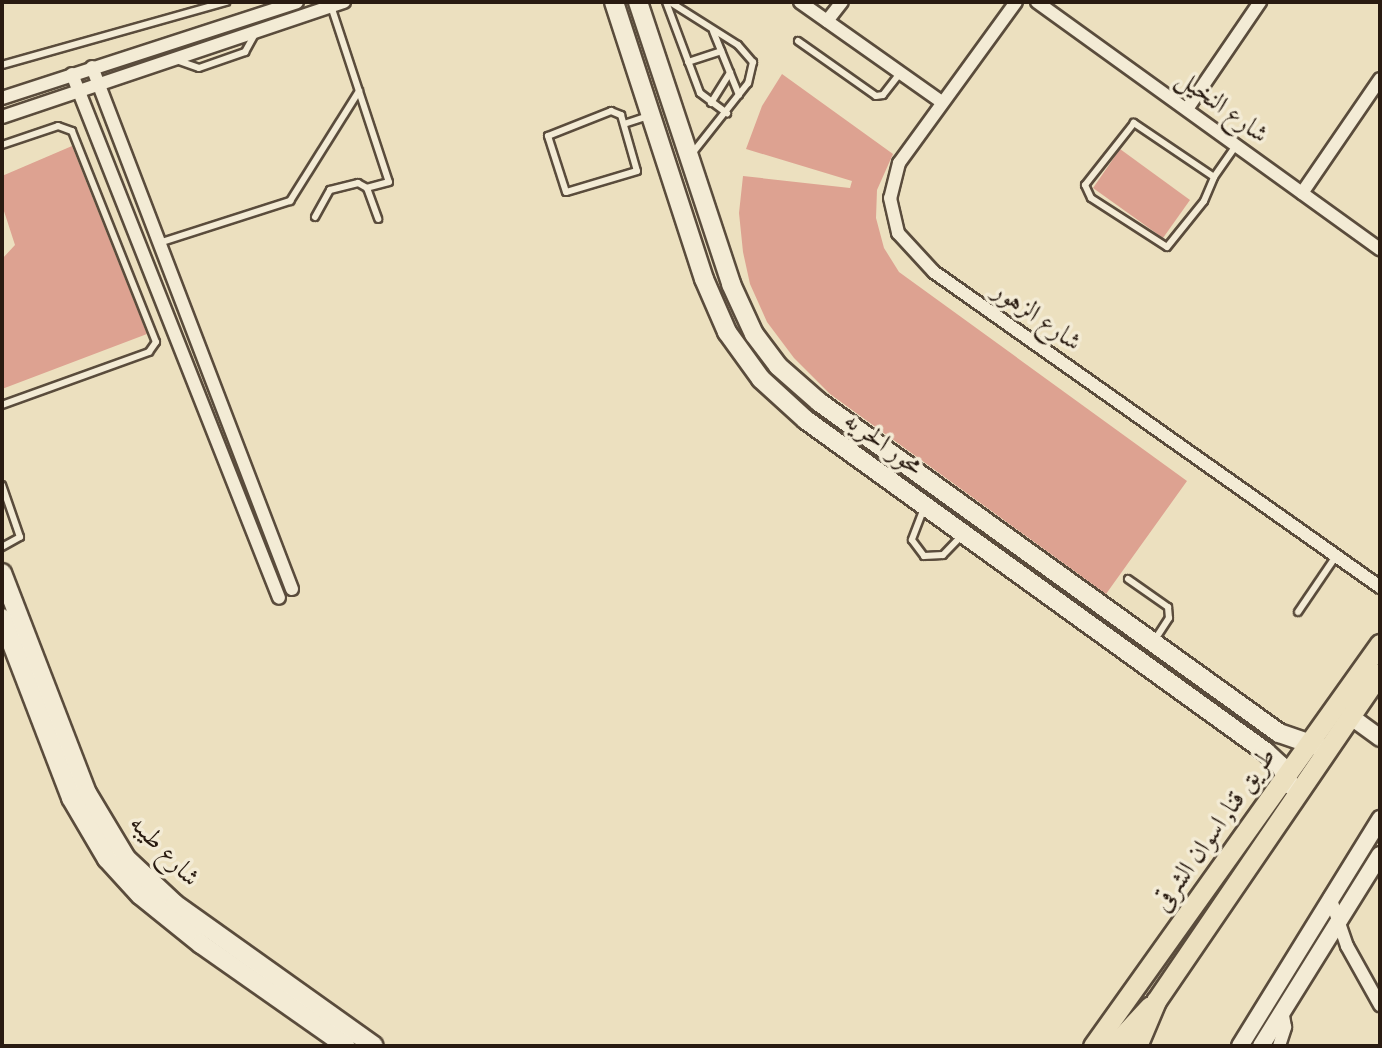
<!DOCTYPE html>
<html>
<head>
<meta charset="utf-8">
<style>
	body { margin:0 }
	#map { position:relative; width:1382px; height:1048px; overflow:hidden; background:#ece0bf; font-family:"IM FELL Double Pica",Amiri,serif }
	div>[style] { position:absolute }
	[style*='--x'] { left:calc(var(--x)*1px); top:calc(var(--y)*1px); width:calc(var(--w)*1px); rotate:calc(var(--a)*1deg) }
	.building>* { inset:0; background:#dda291 }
	.roads { filter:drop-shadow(2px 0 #5a4c3c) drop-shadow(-2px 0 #5a4c3c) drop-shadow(0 2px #5a4c3c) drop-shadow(0 -2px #5a4c3c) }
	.service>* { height:6px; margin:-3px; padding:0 3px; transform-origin:3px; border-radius:3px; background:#f3ebd5 }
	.minor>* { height:12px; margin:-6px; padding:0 6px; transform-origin:6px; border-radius:6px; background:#f3ebd5 }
	.tertiary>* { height:16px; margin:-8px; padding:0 8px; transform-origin:8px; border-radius:8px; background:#f3ebd5 }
	.secondary>* { height:18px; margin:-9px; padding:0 9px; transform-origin:9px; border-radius:9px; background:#f3ebd5 }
	.primary>* { height:19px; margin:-9.5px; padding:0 9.5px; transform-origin:9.5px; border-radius:9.5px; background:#ece0bf }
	span { translate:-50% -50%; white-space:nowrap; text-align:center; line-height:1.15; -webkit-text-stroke:7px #f3ebd5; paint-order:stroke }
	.street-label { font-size:26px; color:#291b11 }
	.frame { position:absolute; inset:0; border:4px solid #291b11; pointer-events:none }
</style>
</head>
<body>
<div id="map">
	<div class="building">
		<div style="clip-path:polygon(782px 74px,893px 154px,877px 190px,876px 218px,884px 248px,899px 272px,1187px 481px,1106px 594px,830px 394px,794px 358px,767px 322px,750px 284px,743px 252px,739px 213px,743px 176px,850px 188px,852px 181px,746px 149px,762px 106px)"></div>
		<div style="clip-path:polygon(72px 146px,147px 334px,2px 389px,2px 259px,15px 245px,2px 205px,2px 176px)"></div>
		<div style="clip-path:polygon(1120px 149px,1190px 200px,1163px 238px,1093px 188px)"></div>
	</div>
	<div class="roads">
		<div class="service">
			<div style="--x:666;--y:2;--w:97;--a:69.5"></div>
			<div style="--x:700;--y:93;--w:34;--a:37"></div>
			<div style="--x:670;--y:2;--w:80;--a:32.3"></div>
			<div style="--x:738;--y:45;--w:23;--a:49"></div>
			<div style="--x:753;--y:62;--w:22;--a:103"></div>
			<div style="--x:748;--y:83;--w:92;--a:128.4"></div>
			<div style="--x:331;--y:6;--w:185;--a:71.8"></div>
			<div style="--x:389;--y:182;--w:23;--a:165"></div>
			<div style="--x:713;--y:31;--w:69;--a:67.9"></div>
			<div style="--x:798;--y:41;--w:95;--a:35.2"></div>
			<div style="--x:876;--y:96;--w:7;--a:-8"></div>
			<div style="--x:883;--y:95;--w:28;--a:-52"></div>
			<div style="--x:176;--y:60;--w:24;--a:19"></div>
			<div style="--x:199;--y:68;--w:49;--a:-19.2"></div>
			<div style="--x:245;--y:52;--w:23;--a:-61"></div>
			<div style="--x:688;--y:62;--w:35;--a:-18"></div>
			<div style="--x:2;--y:65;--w:233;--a:-15.7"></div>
			<div style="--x:711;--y:103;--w:36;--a:-58"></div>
			<div style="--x:611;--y:111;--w:11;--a:22"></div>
			<div style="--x:621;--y:115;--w:58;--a:74.1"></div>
			<div style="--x:637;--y:171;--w:74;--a:163.5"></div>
			<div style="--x:566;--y:192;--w:59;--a:-107.8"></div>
			<div style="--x:548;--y:136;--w:68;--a:-21.6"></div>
			<div style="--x:624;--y:124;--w:26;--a:-18"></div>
			<div style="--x:2;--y:145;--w:59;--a:-18.7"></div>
			<div style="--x:58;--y:126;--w:15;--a:20"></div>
			<div style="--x:72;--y:131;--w:227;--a:68.3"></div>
			<div style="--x:156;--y:342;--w:12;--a:125"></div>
			<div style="--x:149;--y:352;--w:156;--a:160.2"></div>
			<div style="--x:1214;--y:177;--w:97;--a:-146"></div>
			<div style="--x:1134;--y:123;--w:79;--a:128.3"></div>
			<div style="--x:1085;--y:185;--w:14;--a:65"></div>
			<div style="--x:1091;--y:198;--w:90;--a:32.8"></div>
			<div style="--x:1167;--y:247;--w:59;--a:-51.2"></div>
			<div style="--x:1204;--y:201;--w:26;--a:-67"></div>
			<div style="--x:1214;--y:177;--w:39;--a:-55"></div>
			<div style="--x:315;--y:217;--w:31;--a:-61"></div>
			<div style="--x:330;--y:190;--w:29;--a:-14"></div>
			<div style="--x:358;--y:183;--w:10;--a:29"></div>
			<div style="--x:367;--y:188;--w:33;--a:70"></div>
			<div style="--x:159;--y:243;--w:138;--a:-17.8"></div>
			<div style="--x:290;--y:201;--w:130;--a:-57.9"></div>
			<div style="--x:2;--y:485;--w:55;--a:70.9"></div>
			<div style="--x:20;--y:537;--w:21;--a:151"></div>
			<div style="--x:924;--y:508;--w:34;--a:111"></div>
			<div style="--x:912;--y:540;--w:20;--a:53"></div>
			<div style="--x:924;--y:556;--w:19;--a:-3"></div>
			<div style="--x:943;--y:555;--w:29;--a:-46"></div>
			<div style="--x:1128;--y:579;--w:49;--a:35"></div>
			<div style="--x:1168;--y:607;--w:11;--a:85"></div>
			<div style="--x:1169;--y:618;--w:27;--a:123"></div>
			<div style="--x:1298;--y:612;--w:68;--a:-55.8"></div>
		</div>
		<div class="minor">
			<div style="--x:800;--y:2;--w:174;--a:35.2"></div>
			<div style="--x:1016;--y:2;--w:199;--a:126"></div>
			<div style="--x:899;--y:163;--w:36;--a:104"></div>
			<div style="--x:890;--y:198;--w:36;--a:77"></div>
			<div style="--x:898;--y:233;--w:53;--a:47.3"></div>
			<div style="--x:934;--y:272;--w:546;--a:35.23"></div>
			<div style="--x:1037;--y:2;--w:423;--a:35.8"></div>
			<div style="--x:827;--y:21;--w:24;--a:-52"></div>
			<div style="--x:92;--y:67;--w:559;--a:69.04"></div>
			<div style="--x:72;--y:74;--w:563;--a:68.44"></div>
			<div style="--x:2;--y:98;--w:310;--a:-18"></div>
			<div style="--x:1187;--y:109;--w:130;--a:-55.7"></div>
			<div style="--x:2;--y:117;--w:361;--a:-18.6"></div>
			<div style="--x:1302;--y:193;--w:138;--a:-55.6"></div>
			<div style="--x:1330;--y:897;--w:52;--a:70.9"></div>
			<div style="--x:1347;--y:946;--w:68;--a:60.8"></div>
			<div style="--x:1279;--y:1046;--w:20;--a:-72"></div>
			<div style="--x:1285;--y:1027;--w:17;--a:-100"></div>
		</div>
		<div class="tertiary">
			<div style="--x:1350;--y:716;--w:37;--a:36"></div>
			<div style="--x:1240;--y:1046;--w:267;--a:-58.3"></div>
			<div style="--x:1261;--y:1046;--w:225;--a:-58.1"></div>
		</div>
		<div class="secondary">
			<div style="--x:614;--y:2;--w:291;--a:72"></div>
			<div style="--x:704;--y:279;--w:58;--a:66.5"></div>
			<div style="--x:727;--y:332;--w:58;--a:54.1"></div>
			<div style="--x:761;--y:379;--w:61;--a:42.3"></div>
			<div style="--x:806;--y:420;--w:567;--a:35.82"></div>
			<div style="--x:1266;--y:752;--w:19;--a:43"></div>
			<div style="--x:1280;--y:765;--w:22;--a:63"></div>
			<div style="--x:638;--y:2;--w:297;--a:71.7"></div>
			<div style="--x:731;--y:284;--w:55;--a:65.3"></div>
			<div style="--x:754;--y:334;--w:40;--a:53"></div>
			<div style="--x:778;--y:366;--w:55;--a:41.3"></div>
			<div style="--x:819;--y:402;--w:567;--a:35.74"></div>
			<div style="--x:1279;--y:733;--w:43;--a:18.9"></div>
			<div style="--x:2;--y:573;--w:236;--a:68.9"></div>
			<div style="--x:87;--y:793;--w:76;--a:59"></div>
			<div style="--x:126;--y:858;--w:67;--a:43.2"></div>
			<div style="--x:175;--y:904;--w:244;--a:35.5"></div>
			<div style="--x:2;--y:618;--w:193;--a:69"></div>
			<div style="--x:71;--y:798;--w:71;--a:59.5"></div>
			<div style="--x:107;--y:859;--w:49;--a:47.5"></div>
			<div style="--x:140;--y:895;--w:78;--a:38.8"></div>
			<div style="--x:201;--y:944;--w:177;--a:35.1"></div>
		</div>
		<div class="primary">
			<div style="--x:1093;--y:1046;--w:494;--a:-54.5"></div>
			<div style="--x:1113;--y:1046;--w:54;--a:-47.2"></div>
			<div style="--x:1137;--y:1046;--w:49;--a:-67.1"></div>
			<div style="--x:1156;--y:1001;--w:397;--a:-55.7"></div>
		</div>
	</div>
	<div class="street-label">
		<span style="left:1222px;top:107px;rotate:36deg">شارع النخيل</span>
		<span style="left:1037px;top:317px;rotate:35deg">شارع الزهور</span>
		<span style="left:883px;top:444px;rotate:36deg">محور الحريه</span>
		<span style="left:1215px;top:830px;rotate:-55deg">طريق قنا, اسوان الشرقى</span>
		<span style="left:164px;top:851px;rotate:46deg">شارع طيبه</span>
	</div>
	<div class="frame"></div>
</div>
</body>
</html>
